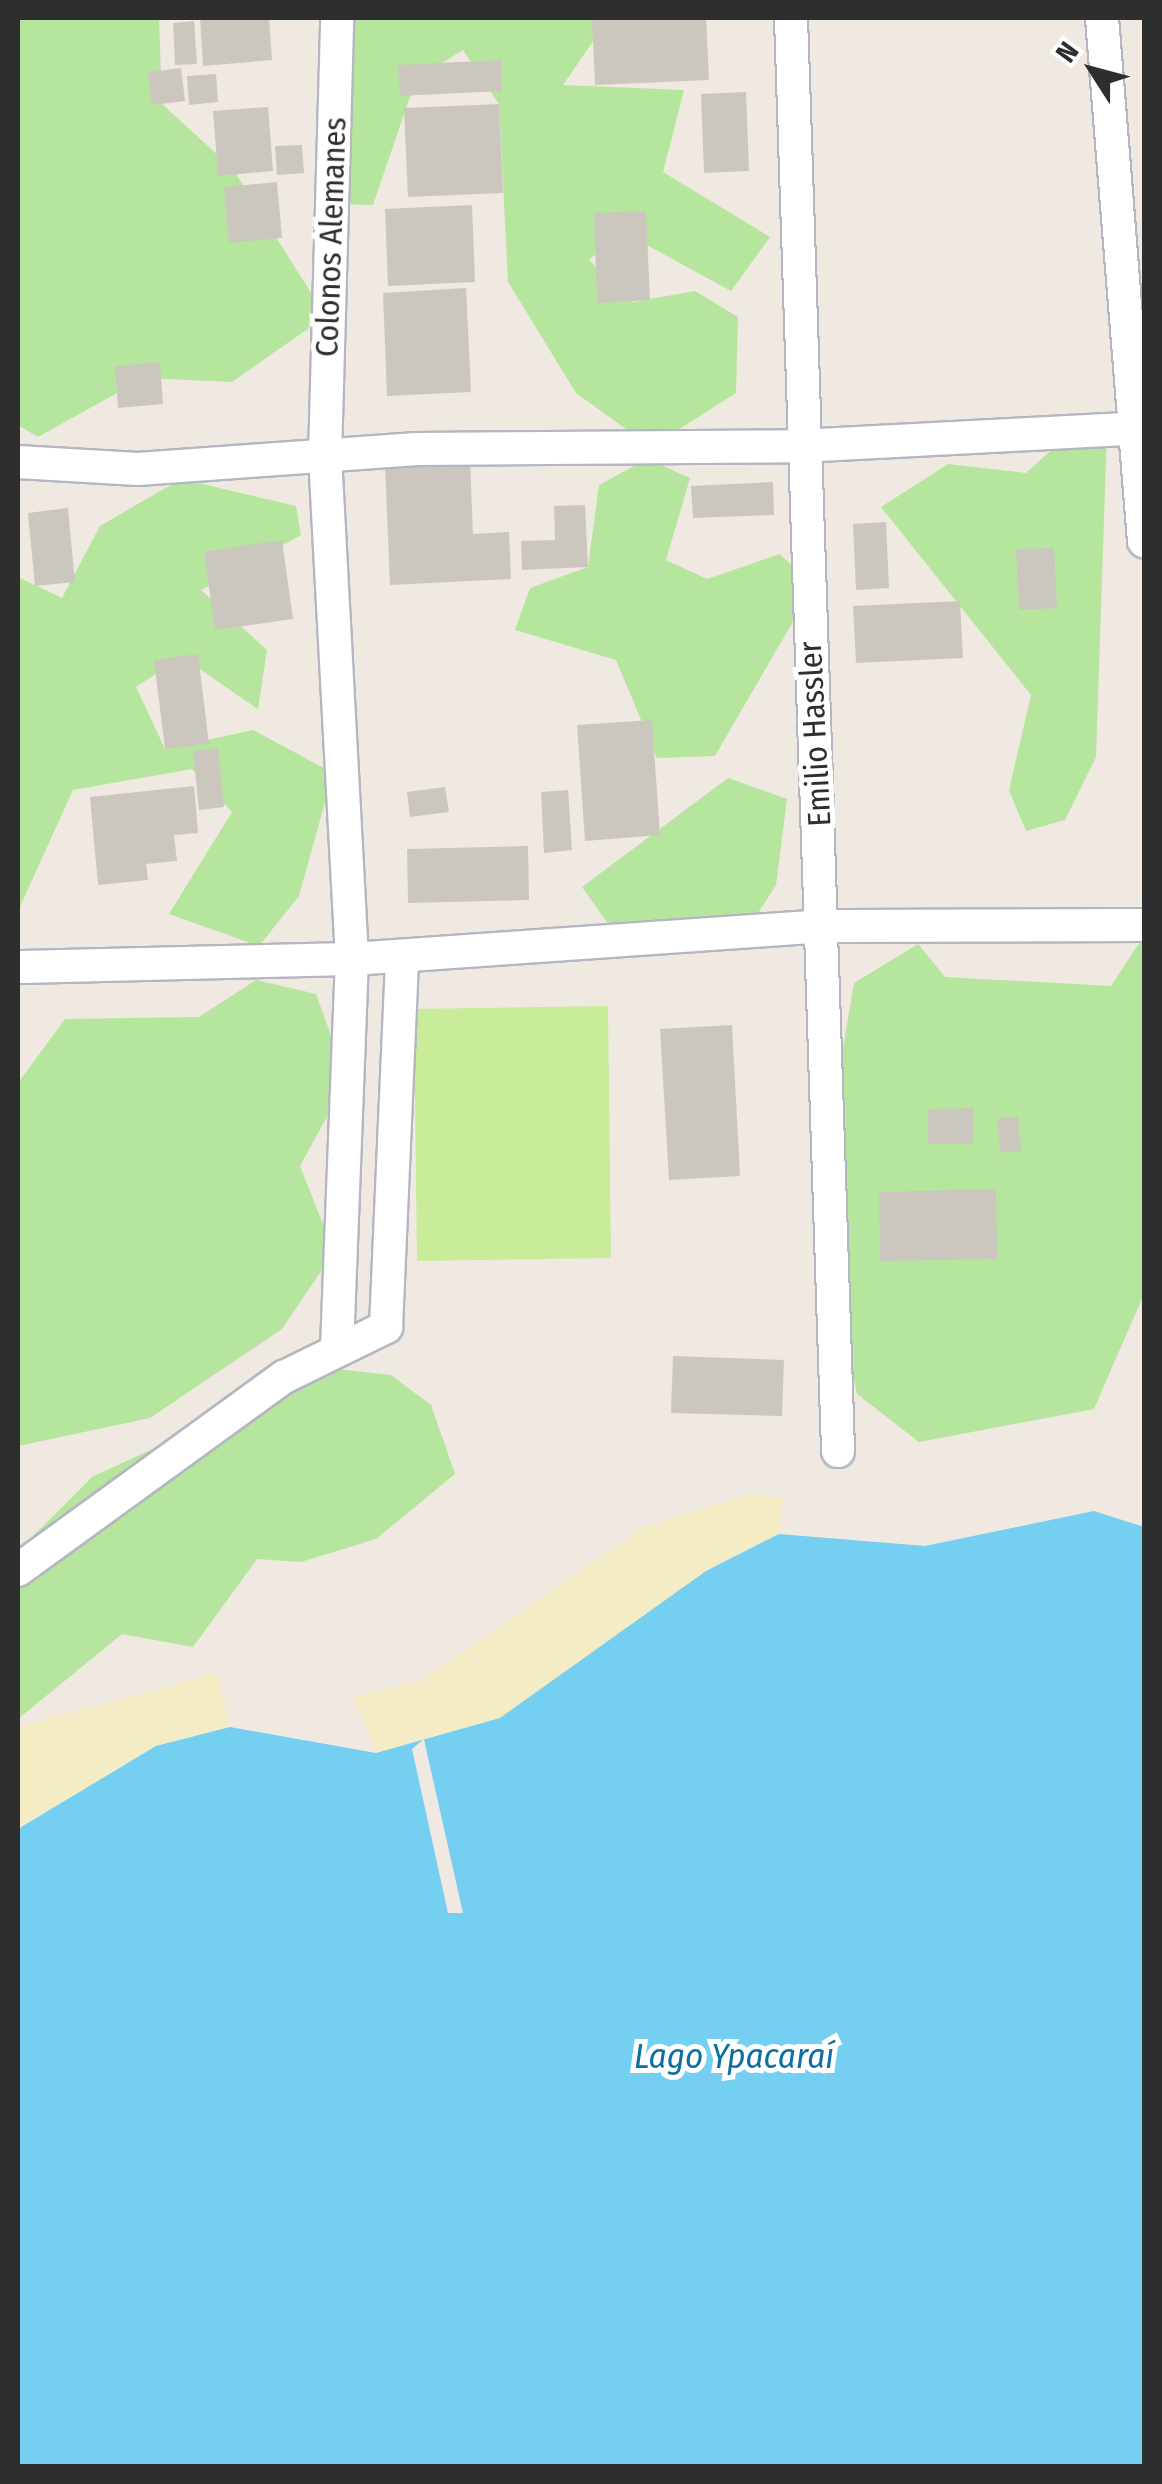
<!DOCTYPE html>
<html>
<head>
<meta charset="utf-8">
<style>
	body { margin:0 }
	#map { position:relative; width:1162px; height:2484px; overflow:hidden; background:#efe9e1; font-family:"Fira Sans Condensed",sans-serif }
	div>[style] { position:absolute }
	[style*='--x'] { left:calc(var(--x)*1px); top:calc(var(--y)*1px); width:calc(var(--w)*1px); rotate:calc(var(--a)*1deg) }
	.green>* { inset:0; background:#b6e59e }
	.sand>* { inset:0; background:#f3ecc5 }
	.pitch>* { inset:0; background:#c9ec9a }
	.water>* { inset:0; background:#75cff0 }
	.pier>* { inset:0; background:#efe9e1 }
	.building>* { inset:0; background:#cbc7bf }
	.roads { filter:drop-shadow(2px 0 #b4b7c1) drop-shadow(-2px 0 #b4b7c1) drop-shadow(0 2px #b4b7c1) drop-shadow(0 -2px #b4b7c1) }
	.street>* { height:32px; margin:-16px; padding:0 16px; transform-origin:16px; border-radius:16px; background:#fff }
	span { translate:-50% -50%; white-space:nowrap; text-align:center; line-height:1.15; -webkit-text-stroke:10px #fff; paint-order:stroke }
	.street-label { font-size:32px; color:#2e2e2e }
	.water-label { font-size:35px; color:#0d6fa3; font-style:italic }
	.frame { position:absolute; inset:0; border:20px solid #2e2e2e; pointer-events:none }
	.north { position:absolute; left:1042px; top:20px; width:100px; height:100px; -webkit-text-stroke:8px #fff; paint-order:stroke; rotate:306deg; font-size:28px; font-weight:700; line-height:40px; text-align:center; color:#2e2e2e }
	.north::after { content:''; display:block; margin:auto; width:35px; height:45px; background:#2e2e2e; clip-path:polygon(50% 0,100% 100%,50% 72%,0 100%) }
</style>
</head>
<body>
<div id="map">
	<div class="green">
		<div style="clip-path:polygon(159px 18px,162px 104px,233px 169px,313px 296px,309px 328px,232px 382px,144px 378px,38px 437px,18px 425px,18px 20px)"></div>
		<div style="clip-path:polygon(342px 18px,609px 18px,563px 85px,684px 90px,663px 172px,770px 237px,731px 291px,621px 231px,589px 260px,633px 302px,695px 291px,738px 317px,736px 393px,651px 447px,576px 393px,508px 282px,499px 104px,463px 50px,416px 79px,373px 205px,342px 204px)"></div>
		<div style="clip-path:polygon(1079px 425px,1107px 430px,1096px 757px,1065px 820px,1026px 831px,1009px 790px,1031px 695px,881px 507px,948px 464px,1026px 473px)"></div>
		<div style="clip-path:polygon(647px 459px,690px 478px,666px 560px,707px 579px,780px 554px,813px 587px,715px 756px,657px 758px,616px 660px,515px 630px,530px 588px,588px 567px,599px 485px)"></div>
		<div style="clip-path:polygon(181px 479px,296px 506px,301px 535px,201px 590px,267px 650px,258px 709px,182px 657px,136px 687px,165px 749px,253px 730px,333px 773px,299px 896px,259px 946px,169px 914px,232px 812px,192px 769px,73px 790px,18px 911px,18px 577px,62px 598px,100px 526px)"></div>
		<div style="clip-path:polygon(728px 778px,787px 799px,776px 885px,734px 951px,626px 949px,582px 887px)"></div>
		<div style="clip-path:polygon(1144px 936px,1144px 1294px,1094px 1409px,919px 1442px,857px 1394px,817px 1204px,854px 983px,918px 944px,945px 977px,1111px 986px)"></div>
		<div style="clip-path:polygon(256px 980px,316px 994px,347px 1080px,300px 1166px,334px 1252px,282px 1329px,150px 1418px,18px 1446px,18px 1083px,65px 1019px,199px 1017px)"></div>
		<div style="clip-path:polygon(327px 1368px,391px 1375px,431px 1405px,455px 1474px,376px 1539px,301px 1562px,257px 1559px,193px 1647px,122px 1634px,18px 1719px,18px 1551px,92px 1477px)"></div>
	</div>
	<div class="sand">
		<div style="clip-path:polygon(752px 1494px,784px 1498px,779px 1534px,706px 1571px,500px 1718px,376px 1753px,353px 1697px,422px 1681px,643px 1527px)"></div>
		<div style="clip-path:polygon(217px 1673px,230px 1727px,156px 1746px,18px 1829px,18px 1727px)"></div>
	</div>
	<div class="pitch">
		<div style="clip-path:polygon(608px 1006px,611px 1258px,417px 1261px,414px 1009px)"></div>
	</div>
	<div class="water">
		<div style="clip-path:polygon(1094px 1511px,1144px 1527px,1144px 2466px,18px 2466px,18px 1829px,156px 1746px,230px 1727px,376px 1753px,500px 1718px,706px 1571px,779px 1534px,925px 1546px)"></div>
	</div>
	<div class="pier">
		<div style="clip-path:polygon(424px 1739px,425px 1744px,463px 1913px,448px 1913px,412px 1749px)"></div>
	</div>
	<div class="building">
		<div style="clip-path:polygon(200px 18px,269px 18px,272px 60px,203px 66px)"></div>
		<div style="clip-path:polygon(592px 18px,706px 18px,709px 80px,595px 85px)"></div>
		<div style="clip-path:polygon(194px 21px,197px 64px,175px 65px,173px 23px)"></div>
		<div style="clip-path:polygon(501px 60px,502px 91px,400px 96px,398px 65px)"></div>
		<div style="clip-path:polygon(181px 68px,185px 101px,152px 105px,148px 72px)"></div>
		<div style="clip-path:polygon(216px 74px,218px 102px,189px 105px,187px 76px)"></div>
		<div style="clip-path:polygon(746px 92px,749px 171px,704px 173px,701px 94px)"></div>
		<div style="clip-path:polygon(499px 104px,503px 193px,408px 197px,404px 108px)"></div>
		<div style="clip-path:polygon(268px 107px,273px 171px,218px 176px,213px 111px)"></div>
		<div style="clip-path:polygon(302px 145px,304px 173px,277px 175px,275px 146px)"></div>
		<div style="clip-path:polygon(277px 182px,282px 238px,229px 243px,224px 187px)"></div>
		<div style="clip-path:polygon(472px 205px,475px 282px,388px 286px,385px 209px)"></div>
		<div style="clip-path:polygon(646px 211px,650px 300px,597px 303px,594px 213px)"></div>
		<div style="clip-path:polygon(466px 288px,471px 392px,387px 396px,383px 293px)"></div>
		<div style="clip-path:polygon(160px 362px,163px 404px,118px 408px,115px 366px)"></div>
		<div style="clip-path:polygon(470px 461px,473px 534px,509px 532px,511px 579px,390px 585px,385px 465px)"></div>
		<div style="clip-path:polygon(773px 482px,774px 515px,693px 518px,691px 486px)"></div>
		<div style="clip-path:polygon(585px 505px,588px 567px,522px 570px,521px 541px,555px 540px,554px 506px)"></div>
		<div style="clip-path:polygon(68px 508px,75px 582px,35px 586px,28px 513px)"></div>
		<div style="clip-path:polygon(886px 522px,889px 588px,856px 590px,853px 524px)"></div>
		<div style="clip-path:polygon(282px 540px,293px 619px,215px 630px,204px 552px)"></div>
		<div style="clip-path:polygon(1054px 548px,1057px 608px,1019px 610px,1016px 549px)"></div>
		<div style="clip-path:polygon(960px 601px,963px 658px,856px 663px,853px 606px)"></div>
		<div style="clip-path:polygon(198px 654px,209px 744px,165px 749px,154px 660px)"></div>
		<div style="clip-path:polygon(652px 720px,660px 835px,585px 841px,577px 725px)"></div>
		<div style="clip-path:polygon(218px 748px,224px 807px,199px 810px,193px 751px)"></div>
		<div style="clip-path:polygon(194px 786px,198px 833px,174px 835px,177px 861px,146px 864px,148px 880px,98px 885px,90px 797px)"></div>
		<div style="clip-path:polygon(445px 787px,449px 812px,410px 817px,407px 792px)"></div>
		<div style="clip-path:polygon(568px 790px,572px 850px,544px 853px,541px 792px)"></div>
		<div style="clip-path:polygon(528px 846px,529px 900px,408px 903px,407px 849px)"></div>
		<div style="clip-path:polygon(732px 1025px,740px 1176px,669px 1180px,660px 1029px)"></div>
		<div style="clip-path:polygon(974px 1108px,974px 1144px,928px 1144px,928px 1109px)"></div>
		<div style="clip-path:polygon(1018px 1116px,1021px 1151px,1001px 1153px,997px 1119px)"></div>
		<div style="clip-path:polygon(996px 1189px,997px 1259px,880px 1261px,879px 1192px)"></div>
		<div style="clip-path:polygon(673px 1356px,784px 1360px,782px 1416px,671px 1413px)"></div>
	</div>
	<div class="roads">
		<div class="street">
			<div style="--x:791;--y:18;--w:1434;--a:88.12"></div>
			<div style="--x:1102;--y:18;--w:525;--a:85.41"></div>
			<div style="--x:18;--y:462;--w:120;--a:3.3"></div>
			<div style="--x:138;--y:469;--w:279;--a:-4.1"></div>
			<div style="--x:416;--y:449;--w:385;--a:-0.4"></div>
			<div style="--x:801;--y:446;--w:343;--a:-3"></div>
			<div style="--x:18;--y:967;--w:334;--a:-1.4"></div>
			<div style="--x:352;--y:959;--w:504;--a:-93.07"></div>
			<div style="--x:325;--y:456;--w:438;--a:-88.4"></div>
			<div style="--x:337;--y:1348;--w:389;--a:-87.8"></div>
			<div style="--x:352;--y:959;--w:474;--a:-4"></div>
			<div style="--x:825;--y:926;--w:319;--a:-0.2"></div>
			<div style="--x:18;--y:1570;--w:329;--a:-36"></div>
			<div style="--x:284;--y:1377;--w:114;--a:-26.1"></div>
			<div style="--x:386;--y:1327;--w:368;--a:-87.5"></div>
		</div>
	</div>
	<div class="street-label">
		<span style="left:331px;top:237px;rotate:-88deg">Colonos Alemanes</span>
		<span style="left:815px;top:734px;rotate:-93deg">Emilio Hassler</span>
	</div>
	<div class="water-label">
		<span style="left:734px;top:2056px">Lago Ypacaraí</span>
	</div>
	<div class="frame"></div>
	<div class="north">N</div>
</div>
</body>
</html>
